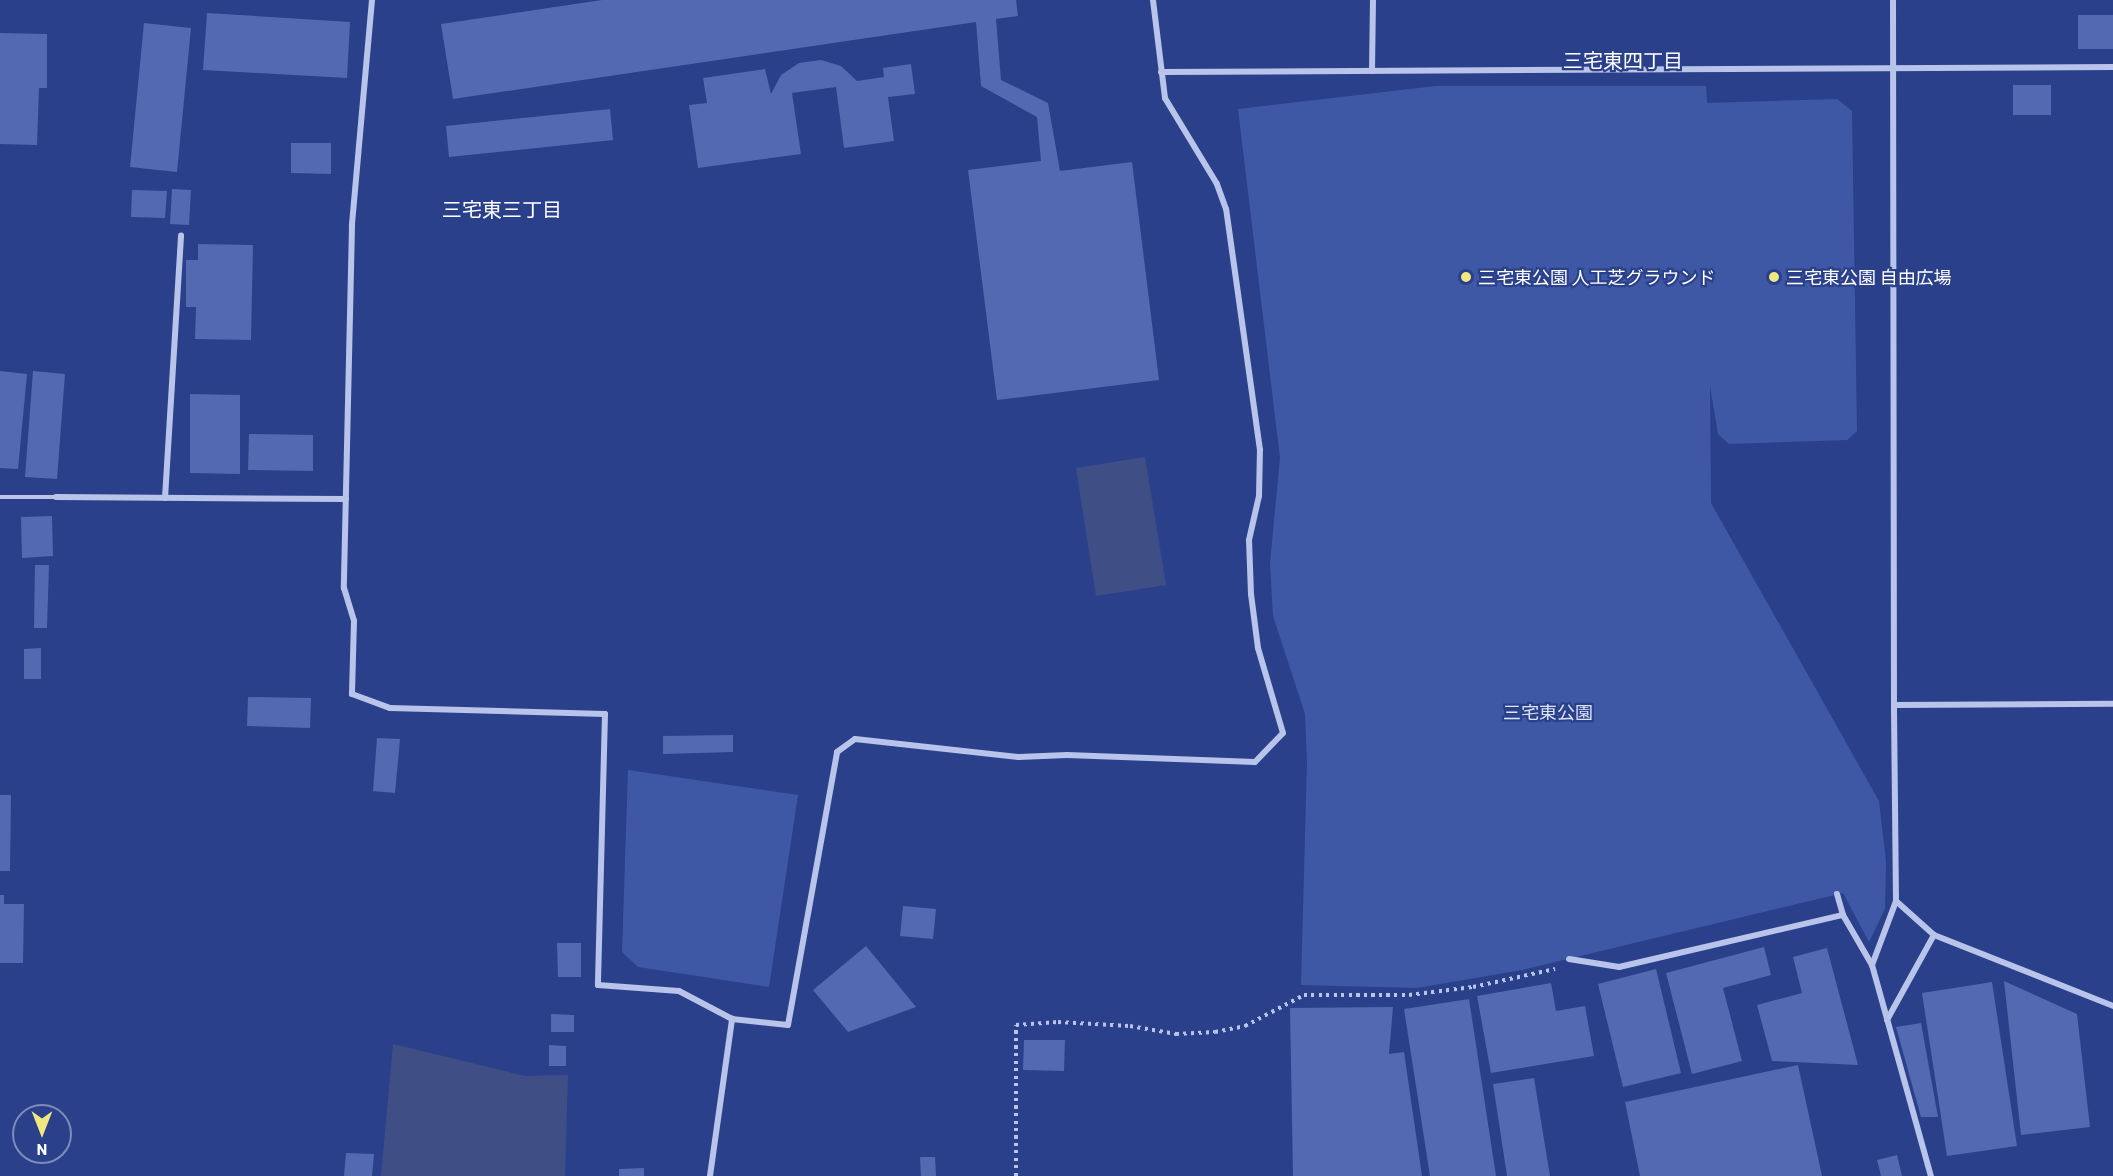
<!DOCTYPE html>
<html>
<head>
<meta charset="utf-8">
<style>
	body { margin:0 }
	#map { position:relative; width:2113px; height:1176px; overflow:hidden; background:#2a408a; font-family:Barlow,"Noto Sans JP",sans-serif }
	div>[style] { position:absolute }
	[style*='--x'] { left:calc(var(--x)*1px); top:calc(var(--y)*1px); width:calc(var(--w)*1px); rotate:calc(var(--a)*1deg) }
	.green>* { inset:0; background:#3f58a6 }
	.water>* { inset:0; background:#3f4f86 }
	.building>* { inset:0; background:#5369b1 }
	.path>* { height:4px; margin-top:-2px; transform-origin:0; background:repeating-linear-gradient(90deg,#b8c4e9 0 3px,transparent 0 7.5px) }
	.lane>* { height:4.5px; margin:-2.25px; padding:0 2.25px; transform-origin:2.25px; border-radius:2.25px; background:#b8c4e9 }
	.street>* { height:6px; margin:-3px; padding:0 3px; transform-origin:3px; border-radius:3px; background:#b8c4e9 }
	.dots>* { width:16px; height:16px; translate:-50% -50%; box-sizing:border-box; border:3px solid #2a408a; border-radius:50% }
	span { translate:-50% -50%; white-space:nowrap; text-align:center; line-height:1.15; -webkit-text-stroke:4.5px #2a408a; paint-order:stroke }
	.poi-label { font-size:18px; color:#fff }
	.left { translate:0 -50%; text-align:left }
	.park-label { font-size:18px; color:#dce3f7 }
	.neighbourhood-label { font-size:20px; color:#fff }
	.north { position:absolute; left:12px; top:1104px; width:60px; height:60px; box-sizing:border-box; background:#2a408a; border:2px solid #7f8cb9; border-radius:50%; rotate:180deg; font-size:16px; font-weight:700; line-height:24px; text-align:center; color:#fff }
	.north::after { content:''; display:block; margin:auto; width:21px; height:27px; background:#f0e780; clip-path:polygon(50% 0,100% 100%,50% 72%,0 100%) }
</style>
</head>
<body>
<div id="map">
	<div class="green">
		<div style="clip-path:polygon(1436px 86px,1706px 86px,1707px 103px,1837px 99px,1852px 111px,1857px 431px,1847px 440px,1729px 444px,1718px 434px,1710px 386px,1711px 503px,1879px 801px,1886px 861px,1885px 909px,1869px 942px,1843px 893px,1522px 970px,1417px 988px,1301px 985px,1307px 762px,1305px 714px,1273px 616px,1270px 563px,1280px 458px,1238px 109px)"></div>
		<div style="clip-path:polygon(628px 770px,798px 795px,769px 987px,638px 967px,622px 952px)"></div>
	</div>
	<div class="water">
		<div style="clip-path:polygon(1145px 457px,1166px 585px,1096px 596px,1076px 468px)"></div>
		<div style="clip-path:polygon(393px 1044px,525px 1076px,568px 1075px,565px 1176px,381px 1176px)"></div>
	</div>
	<div class="building">
		<div style="clip-path:polygon(602px 0,1016px 0,1018px 16px,996px 19px,1001px 80px,1048px 103px,1060px 171px,1132px 162px,1159px 380px,997px 400px,968px 170px,1041px 161px,1037px 117px,981px 86px,976px 22px,453px 99px,441px 24px)"></div>
		<div style="clip-path:polygon(207px 13px,350px 22px,347px 78px,203px 70px)"></div>
		<div style="clip-path:polygon(2078px 15px,2113px 15px,2113px 49px,2078px 49px)"></div>
		<div style="clip-path:polygon(144px 23px,191px 28px,177px 172px,130px 167px)"></div>
		<div style="clip-path:polygon(0 33px,47px 34px,47px 88px,39px 88px,37px 145px,0 144px)"></div>
		<div style="clip-path:polygon(821px 60px,841px 66px,857px 81px,884px 77px,883px 68px,911px 64px,915px 94px,888px 97px,894px 141px,844px 148px,836px 87px,792px 93px,801px 154px,698px 168px,689px 105px,707px 103px,703px 78px,765px 69px,771px 94px,781px 75px,799px 63px)"></div>
		<div style="clip-path:polygon(2013px 85px,2051px 85px,2051px 115px,2013px 115px)"></div>
		<div style="clip-path:polygon(610px 109px,613px 140px,449px 157px,446px 126px)"></div>
		<div style="clip-path:polygon(291px 143px,331px 143px,331px 174px,291px 173px)"></div>
		<div style="clip-path:polygon(172px 189px,191px 190px,189px 225px,170px 224px)"></div>
		<div style="clip-path:polygon(132px 190px,167px 191px,165px 218px,131px 217px)"></div>
		<div style="clip-path:polygon(198px 244px,253px 245px,251px 340px,195px 339px,196px 307px,186px 307px,186px 260px,198px 260px)"></div>
		<div style="clip-path:polygon(0 371px,27px 374px,18px 469px,0 468px)"></div>
		<div style="clip-path:polygon(33px 371px,65px 374px,57px 479px,25px 477px)"></div>
		<div style="clip-path:polygon(190px 394px,240px 395px,240px 474px,190px 473px)"></div>
		<div style="clip-path:polygon(249px 434px,313px 435px,313px 471px,248px 470px)"></div>
		<div style="clip-path:polygon(52px 516px,53px 556px,22px 558px,21px 517px)"></div>
		<div style="clip-path:polygon(35px 565px,49px 565px,47px 628px,34px 628px)"></div>
		<div style="clip-path:polygon(41px 648px,41px 679px,24px 679px,24px 649px)"></div>
		<div style="clip-path:polygon(248px 697px,311px 698px,310px 728px,247px 726px)"></div>
		<div style="clip-path:polygon(733px 735px,733px 752px,663px 754px,663px 736px)"></div>
		<div style="clip-path:polygon(377px 738px,400px 739px,395px 793px,373px 791px)"></div>
		<div style="clip-path:polygon(0 795px,11px 795px,10px 871px,0 871px)"></div>
		<div style="clip-path:polygon(0 895px,4px 895px,4px 904px,24px 904px,23px 963px,0 963px)"></div>
		<div style="clip-path:polygon(903px 906px,936px 909px,933px 939px,900px 936px)"></div>
		<div style="clip-path:polygon(557px 943px,581px 943px,581px 977px,558px 977px)"></div>
		<div style="clip-path:polygon(866px 946px,916px 1007px,848px 1032px,813px 990px)"></div>
		<div style="clip-path:polygon(1764px 947px,1771px 975px,1723px 988px,1742px 1061px,1692px 1074px,1666px 973px)"></div>
		<div style="clip-path:polygon(1827px 948px,1858px 1065px,1772px 1061px,1757px 1005px,1802px 993px,1793px 957px)"></div>
		<div style="clip-path:polygon(1656px 969px,1681px 1073px,1623px 1087px,1598px 984px)"></div>
		<div style="clip-path:polygon(2004px 981px,2077px 1014px,2090px 1127px,2021px 1135px)"></div>
		<div style="clip-path:polygon(1992px 982px,2017px 1146px,1947px 1156px,1922px 993px)"></div>
		<div style="clip-path:polygon(1551px 983px,1556px 1011px,1585px 1006px,1594px 1056px,1491px 1073px,1477px 996px)"></div>
		<div style="clip-path:polygon(1469px 999px,1496px 1176px,1430px 1176px,1404px 1009px)"></div>
		<div style="clip-path:polygon(1393px 1007px,1389px 1054px,1404px 1052px,1422px 1176px,1293px 1176px,1290px 1008px)"></div>
		<div style="clip-path:polygon(551px 1014px,574px 1015px,574px 1032px,551px 1032px)"></div>
		<div style="clip-path:polygon(1921px 1023px,1938px 1117px,1921px 1117px,1896px 1027px)"></div>
		<div style="clip-path:polygon(1024px 1040px,1065px 1040px,1064px 1071px,1023px 1070px)"></div>
		<div style="clip-path:polygon(549px 1045px,566px 1046px,566px 1066px,549px 1066px)"></div>
		<div style="clip-path:polygon(1798px 1065px,1822px 1176px,1640px 1176px,1625px 1102px)"></div>
		<div style="clip-path:polygon(1534px 1078px,1550px 1176px,1507px 1176px,1493px 1084px)"></div>
		<div style="clip-path:polygon(346px 1153px,374px 1154px,372px 1176px,344px 1176px)"></div>
		<div style="clip-path:polygon(1897px 1155px,1902px 1176px,1881px 1176px,1877px 1160px)"></div>
		<div style="clip-path:polygon(920px 1157px,935px 1157px,936px 1176px,921px 1176px)"></div>
		<div style="clip-path:polygon(644px 1168px,644px 1176px,619px 1176px,619px 1169px)"></div>
	</div>
	<div class="path">
		<div style="--x:1016;--y:1176;--w:151;--a:-90"></div>
		<div style="--x:1016;--y:1025;--w:42;--a:-4.1"></div>
		<div style="--x:1058;--y:1022;--w:72;--a:3.2"></div>
		<div style="--x:1130;--y:1026;--w:47;--a:9.9"></div>
		<div style="--x:1176;--y:1034;--w:39;--a:-3"></div>
		<div style="--x:1215;--y:1032;--w:31;--a:-11"></div>
		<div style="--x:1245;--y:1026;--w:67;--a:-27.7"></div>
		<div style="--x:1304;--y:995;--w:105;--a:0"></div>
		<div style="--x:1409;--y:995;--w:64;--a:-7.1"></div>
		<div style="--x:1473;--y:987;--w:84;--a:-12.4"></div>
	</div>
	<div class="lane">
		<div style="--x:0;--y:497;--w:56;--a:0"></div>
	</div>
	<div class="street">
		<div style="--x:372;--y:0;--w:227;--a:95.1"></div>
		<div style="--x:352;--y:226;--w:362;--a:91.3"></div>
		<div style="--x:344;--y:588;--w:34;--a:73"></div>
		<div style="--x:354;--y:621;--w:73;--a:91.6"></div>
		<div style="--x:352;--y:694;--w:40;--a:20.2"></div>
		<div style="--x:390;--y:708;--w:215;--a:1.6"></div>
		<div style="--x:605;--y:714;--w:271;--a:91.5"></div>
		<div style="--x:598;--y:985;--w:81;--a:4.2"></div>
		<div style="--x:679;--y:991;--w:60;--a:27.8"></div>
		<div style="--x:1893;--y:0;--w:705;--a:89.92"></div>
		<div style="--x:1372;--y:71;--w:71;--a:-89.2"></div>
		<div style="--x:1161;--y:72;--w:952;--a:-0.3"></div>
		<div style="--x:56;--y:497;--w:290;--a:0.4"></div>
		<div style="--x:165;--y:498;--w:263;--a:-86.5"></div>
		<div style="--x:1837;--y:894;--w:22;--a:74"></div>
		<div style="--x:1896;--y:901;--w:51;--a:41.8"></div>
		<div style="--x:1934;--y:935;--w:193;--a:21.6"></div>
		<div style="--x:1569;--y:959;--w:51;--a:9.1"></div>
		<div style="--x:1619;--y:967;--w:230;--a:-13.1"></div>
		<div style="--x:1843;--y:915;--w:58;--a:59.9"></div>
		<div style="--x:1872;--y:965;--w:219;--a:74.4"></div>
		<div style="--x:1872;--y:965;--w:68;--a:-69.4"></div>
		<div style="--x:1896;--y:901;--w:196;--a:-90.6"></div>
		<div style="--x:1894;--y:705;--w:219;--a:-0.3"></div>
		<div style="--x:1887;--y:1020;--w:97;--a:-61.1"></div>
		<div style="--x:710;--y:1176;--w:159;--a:-82"></div>
		<div style="--x:732;--y:1019;--w:56;--a:6.1"></div>
		<div style="--x:788;--y:1025;--w:277;--a:-79.8"></div>
		<div style="--x:837;--y:752;--w:22;--a:-36"></div>
		<div style="--x:855;--y:739;--w:165;--a:6.3"></div>
		<div style="--x:1019;--y:757;--w:48;--a:-2.4"></div>
		<div style="--x:1067;--y:755;--w:188;--a:2.1"></div>
		<div style="--x:1255;--y:762;--w:40;--a:-46"></div>
		<div style="--x:1283;--y:733;--w:89;--a:-106.4"></div>
		<div style="--x:1258;--y:648;--w:54;--a:-97.4"></div>
		<div style="--x:1251;--y:594;--w:54;--a:-92.1"></div>
		<div style="--x:1249;--y:540;--w:45;--a:-77.2"></div>
		<div style="--x:1259;--y:496;--w:46;--a:-88.8"></div>
		<div style="--x:1260;--y:450;--w:243;--a:-98"></div>
		<div style="--x:1226;--y:209;--w:27;--a:-110"></div>
		<div style="--x:1217;--y:184;--w:100;--a:-121.2"></div>
		<div style="--x:1165;--y:98;--w:99;--a:-97"></div>
	</div>
	<div class="dots">
		<div style="left:1466px;top:277px;background:#f0e780"></div>
		<div style="left:1774px;top:277px;background:#f0e780"></div>
	</div>
	<div class="poi-label">
		<span class="left" style="left:1478px;top:277px">三宅東公園 人工芝グラウンド</span>
		<span class="left" style="left:1786px;top:277px">三宅東公園 自由広場</span>
	</div>
	<div class="park-label">
		<span style="left:1548px;top:712px">三宅東公園</span>
	</div>
	<div class="neighbourhood-label">
		<span style="left:1623px;top:60px">三宅東四丁目</span>
		<span style="left:502px;top:209px">三宅東三丁目</span>
	</div>
	<div class="north">N</div>
</div>
</body>
</html>
